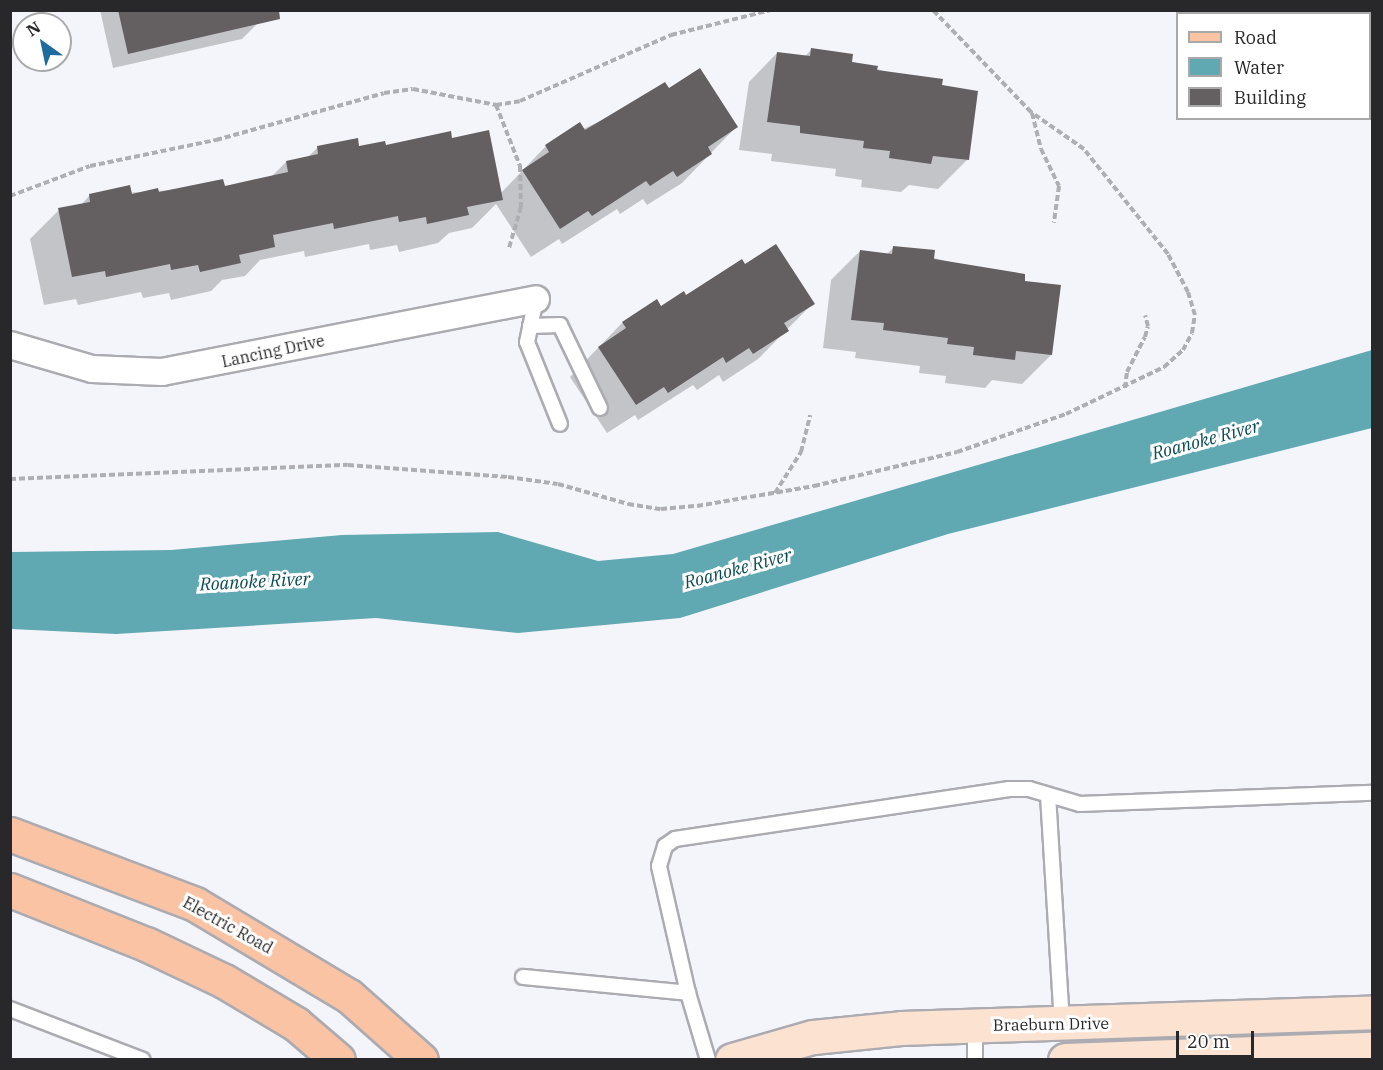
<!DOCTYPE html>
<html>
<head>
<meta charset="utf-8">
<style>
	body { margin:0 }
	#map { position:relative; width:1383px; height:1070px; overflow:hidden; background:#f4f5fa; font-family:"IBM Plex Serif",serif }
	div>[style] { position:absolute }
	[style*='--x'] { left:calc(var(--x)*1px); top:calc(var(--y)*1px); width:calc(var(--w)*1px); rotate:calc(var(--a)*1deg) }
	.water>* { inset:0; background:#60a8b2 }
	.shadow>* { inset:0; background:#0003 }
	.building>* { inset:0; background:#645f61 }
	.path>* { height:4px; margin-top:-2px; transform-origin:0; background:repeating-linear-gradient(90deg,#afafb3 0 6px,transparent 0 9px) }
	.roads { filter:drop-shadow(2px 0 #ababb1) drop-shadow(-2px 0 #ababb1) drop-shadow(0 2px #ababb1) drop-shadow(0 -2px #ababb1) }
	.lane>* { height:14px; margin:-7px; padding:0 7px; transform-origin:7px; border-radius:7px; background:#fff }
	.street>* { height:26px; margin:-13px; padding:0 13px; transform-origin:13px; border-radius:13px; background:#fff }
	.secondary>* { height:33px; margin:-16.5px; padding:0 16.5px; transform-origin:16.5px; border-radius:16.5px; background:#fce2d1 }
	.primary>* { height:33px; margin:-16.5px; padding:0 16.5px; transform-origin:16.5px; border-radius:16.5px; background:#fac4a4 }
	span { translate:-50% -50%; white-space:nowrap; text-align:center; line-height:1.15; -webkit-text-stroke:6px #fff; paint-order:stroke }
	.street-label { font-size:16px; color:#28282a }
	.water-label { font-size:18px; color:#084b53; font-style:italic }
	.frame { position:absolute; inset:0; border:12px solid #28282a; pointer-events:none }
	.legend { position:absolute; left:1176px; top:12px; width:195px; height:108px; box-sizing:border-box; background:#fff; border:2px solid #a9a9aa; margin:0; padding:8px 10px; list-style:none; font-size:18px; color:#28282a }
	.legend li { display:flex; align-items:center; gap:12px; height:30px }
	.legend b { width:30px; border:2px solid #a9a9aa }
	.north { position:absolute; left:12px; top:12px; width:60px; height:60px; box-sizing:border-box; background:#fff; border:2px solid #a9a9aa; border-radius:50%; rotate:327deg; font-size:16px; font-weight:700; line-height:24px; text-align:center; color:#28282a }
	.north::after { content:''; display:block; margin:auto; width:21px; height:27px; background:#1e6b9d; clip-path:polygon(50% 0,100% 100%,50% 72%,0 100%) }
	.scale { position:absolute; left:1176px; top:1031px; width:78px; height:27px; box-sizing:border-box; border:3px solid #28282a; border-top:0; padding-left:8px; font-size:18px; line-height:21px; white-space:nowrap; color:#28282a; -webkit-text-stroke:4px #fff; paint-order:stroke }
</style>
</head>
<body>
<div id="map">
	<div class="water">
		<div style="clip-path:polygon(1372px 350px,1372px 428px,948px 534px,680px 618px,518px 633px,376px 618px,116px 634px,11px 629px,11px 552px,171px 550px,342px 535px,498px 532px,598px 561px,673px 554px)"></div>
	</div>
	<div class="shadow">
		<div style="clip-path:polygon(100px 10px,271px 10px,242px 39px,113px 68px)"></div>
		<div style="clip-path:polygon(811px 50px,940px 87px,967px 160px,938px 189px,909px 185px,901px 192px,861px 187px,862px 180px,835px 176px,836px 169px,771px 161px,772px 154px,739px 150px,749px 82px,777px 53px,804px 57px)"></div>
		<div style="clip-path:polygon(668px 90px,736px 127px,682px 183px,647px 205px,643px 199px,620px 214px,617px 209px,562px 244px,559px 239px,531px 257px,496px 204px,472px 228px,449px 233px,438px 243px,399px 252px,397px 245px,370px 250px,369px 244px,305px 257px,304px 251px,260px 260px,245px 276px,222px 280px,211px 291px,171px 300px,169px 293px,143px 298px,141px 292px,78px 305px,76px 299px,44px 305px,30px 239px,59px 210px,80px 206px,90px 195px,223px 187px,271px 177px,286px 162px,307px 158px,317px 148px,385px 147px,451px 140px,500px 194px,546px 146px)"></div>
		<div style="clip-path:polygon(894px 247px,1023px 282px,1051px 355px,1022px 384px,992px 380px,985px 388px,945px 383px,946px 376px,919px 373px,920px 366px,855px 358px,856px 352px,823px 348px,831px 280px,860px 251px,887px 254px)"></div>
		<div style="clip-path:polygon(745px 266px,813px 303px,758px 359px,723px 382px,719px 375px,697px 390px,693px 385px,638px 420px,635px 415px,607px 433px,570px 377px,622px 323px,656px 301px,661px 308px)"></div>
	</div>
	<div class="building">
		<div style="clip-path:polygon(118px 10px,279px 10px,280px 19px,128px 54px)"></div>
		<div style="clip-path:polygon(811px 48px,853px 54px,852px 62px,878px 66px,877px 70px,943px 79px,942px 85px,978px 91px,969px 160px,933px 156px,931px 164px,889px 158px,890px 151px,863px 148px,864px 141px,800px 133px,800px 126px,767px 122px,777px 52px,810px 56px)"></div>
		<div style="clip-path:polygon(700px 68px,738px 127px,708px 147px,712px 154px,677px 177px,673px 171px,650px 186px,646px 181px,592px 216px,588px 211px,560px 229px,522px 170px,549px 152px,545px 145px,580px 122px,585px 130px,665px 82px,669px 88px)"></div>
		<div style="clip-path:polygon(489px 130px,503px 200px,467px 207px,469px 215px,427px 224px,426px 217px,399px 222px,398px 216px,334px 229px,333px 223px,273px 235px,275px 247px,239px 255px,241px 263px,200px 272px,198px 265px,171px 270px,170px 264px,106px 277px,105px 271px,72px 277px,58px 208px,90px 202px,89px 194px,130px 185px,132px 194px,158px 188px,159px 192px,223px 179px,225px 186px,288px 172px,286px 161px,318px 154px,317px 146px,358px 138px,359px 146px,385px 141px,386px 145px,451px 131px,452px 138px)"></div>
		<div style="clip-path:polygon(776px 244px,815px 304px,784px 323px,789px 331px,753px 354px,749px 348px,726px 363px,723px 357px,668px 393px,664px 387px,636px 405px,598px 347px,626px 328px,622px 322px,657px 299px,661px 306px,684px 291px,686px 295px,742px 259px,745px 264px)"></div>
		<div style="clip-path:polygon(893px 246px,935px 250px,934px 259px,1025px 274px,1025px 281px,1061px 285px,1052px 355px,1016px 351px,1015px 360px,973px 355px,974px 347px,947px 344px,948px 338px,883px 330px,884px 323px,851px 320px,860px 250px,892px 254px)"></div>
	</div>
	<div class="path">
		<div style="--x:496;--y:105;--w:66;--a:68.5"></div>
		<div style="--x:520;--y:166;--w:41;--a:88.6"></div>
		<div style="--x:521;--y:207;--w:43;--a:106.3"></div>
		<div style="--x:1032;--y:113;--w:37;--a:76"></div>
		<div style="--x:1041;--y:149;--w:41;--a:64.1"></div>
		<div style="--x:1059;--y:186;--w:37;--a:98"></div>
		<div style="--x:10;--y:196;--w:85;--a:-20.6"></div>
		<div style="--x:90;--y:166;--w:129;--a:-11.7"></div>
		<div style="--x:216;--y:140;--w:174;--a:-15.6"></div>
		<div style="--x:384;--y:93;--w:29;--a:-8"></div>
		<div style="--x:413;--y:89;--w:85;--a:10.9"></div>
		<div style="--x:496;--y:105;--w:24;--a:-9"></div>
		<div style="--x:520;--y:101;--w:165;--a:-23.6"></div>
		<div style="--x:671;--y:35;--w:103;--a:-14"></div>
		<div style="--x:1125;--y:388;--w:16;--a:-83"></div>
		<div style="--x:1127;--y:372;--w:39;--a:-63"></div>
		<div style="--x:1145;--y:337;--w:11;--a:-75"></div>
		<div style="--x:1148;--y:326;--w:11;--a:-105"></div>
		<div style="--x:10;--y:479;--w:338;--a:-2.4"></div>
		<div style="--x:348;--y:465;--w:160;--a:4.3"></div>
		<div style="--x:508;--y:477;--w:50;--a:8"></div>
		<div style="--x:558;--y:484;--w:73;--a:15.9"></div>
		<div style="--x:628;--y:504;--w:33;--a:9"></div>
		<div style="--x:661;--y:509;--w:36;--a:-5"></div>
		<div style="--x:697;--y:506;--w:119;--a:-9.7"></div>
		<div style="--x:814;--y:486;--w:147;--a:-13.4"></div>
		<div style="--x:957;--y:452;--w:115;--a:-19.2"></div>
		<div style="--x:1066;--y:414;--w:109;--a:-25.6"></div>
		<div style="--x:1164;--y:367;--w:25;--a:-42"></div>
		<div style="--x:1183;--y:350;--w:19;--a:-62"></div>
		<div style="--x:1192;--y:333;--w:18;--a:-81"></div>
		<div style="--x:1195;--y:315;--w:24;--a:-107"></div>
		<div style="--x:1188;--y:292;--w:43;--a:-117.8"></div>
		<div style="--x:1168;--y:254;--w:134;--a:-128.7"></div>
		<div style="--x:1084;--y:149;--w:65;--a:-145.1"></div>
		<div style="--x:1031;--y:112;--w:141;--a:-133.9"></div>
		<div style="--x:775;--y:493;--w:49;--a:-57.6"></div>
		<div style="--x:801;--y:452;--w:38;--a:-76"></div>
	</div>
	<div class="roads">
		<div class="lane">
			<div style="--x:536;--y:299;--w:44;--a:101.8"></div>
			<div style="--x:527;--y:342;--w:88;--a:68.1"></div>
			<div style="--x:530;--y:326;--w:30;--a:-2"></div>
			<div style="--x:560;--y:325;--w:92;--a:64.3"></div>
			<div style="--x:1048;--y:795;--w:228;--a:86.5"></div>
			<div style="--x:523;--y:977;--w:166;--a:5.5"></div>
			<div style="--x:10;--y:1009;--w:142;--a:21"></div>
			<div style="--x:975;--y:1026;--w:34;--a:90"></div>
			<div style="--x:708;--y:1060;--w:70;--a:-106.6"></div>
			<div style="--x:688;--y:993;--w:130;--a:-102.9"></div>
			<div style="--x:659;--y:866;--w:21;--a:-73"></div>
			<div style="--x:665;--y:846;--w:12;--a:-35"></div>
			<div style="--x:675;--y:839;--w:338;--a:-8.5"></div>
			<div style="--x:1009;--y:789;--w:20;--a:0"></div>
			<div style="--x:1029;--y:789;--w:53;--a:16.4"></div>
			<div style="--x:1080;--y:804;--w:292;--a:-2.2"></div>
		</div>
		<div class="street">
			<div style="--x:10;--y:345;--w:85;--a:16.3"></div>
			<div style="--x:92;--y:369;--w:70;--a:2.5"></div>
			<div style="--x:162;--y:372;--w:381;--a:-11"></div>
		</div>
		<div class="secondary">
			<div style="--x:732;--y:1060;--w:84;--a:-15.9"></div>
			<div style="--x:813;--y:1037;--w:88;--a:-5.8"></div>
			<div style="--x:901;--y:1028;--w:471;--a:-1.9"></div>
			<div style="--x:1065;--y:1060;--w:307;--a:-2.1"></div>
		</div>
		<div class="primary">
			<div style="--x:10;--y:834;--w:198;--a:20.7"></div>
			<div style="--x:195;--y:904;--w:179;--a:30.9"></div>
			<div style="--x:349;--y:996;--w:96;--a:41.6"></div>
			<div style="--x:10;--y:890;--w:146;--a:21.7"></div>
			<div style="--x:146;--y:944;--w:86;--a:25.4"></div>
			<div style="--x:224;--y:981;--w:84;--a:30.8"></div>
			<div style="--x:296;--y:1024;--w:55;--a:40.6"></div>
		</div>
	</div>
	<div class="street-label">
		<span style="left:273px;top:351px;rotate:-12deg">Lancing Drive</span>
		<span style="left:228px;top:925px;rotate:29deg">Electric Road</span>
		<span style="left:1051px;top:1024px;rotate:-1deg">Braeburn Drive</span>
	</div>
	<div class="water-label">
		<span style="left:1206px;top:440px;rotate:-15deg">Roanoke River</span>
		<span style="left:738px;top:569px;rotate:-15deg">Roanoke River</span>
		<span style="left:255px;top:582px;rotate:-3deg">Roanoke River</span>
	</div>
	<div class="frame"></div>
	<ul class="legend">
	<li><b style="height:8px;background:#fac4a4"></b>Road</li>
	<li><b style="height:16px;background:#60a8b2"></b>Water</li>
	<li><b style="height:16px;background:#645f61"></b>Building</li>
	</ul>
	<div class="north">N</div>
	<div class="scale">20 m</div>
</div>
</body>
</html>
